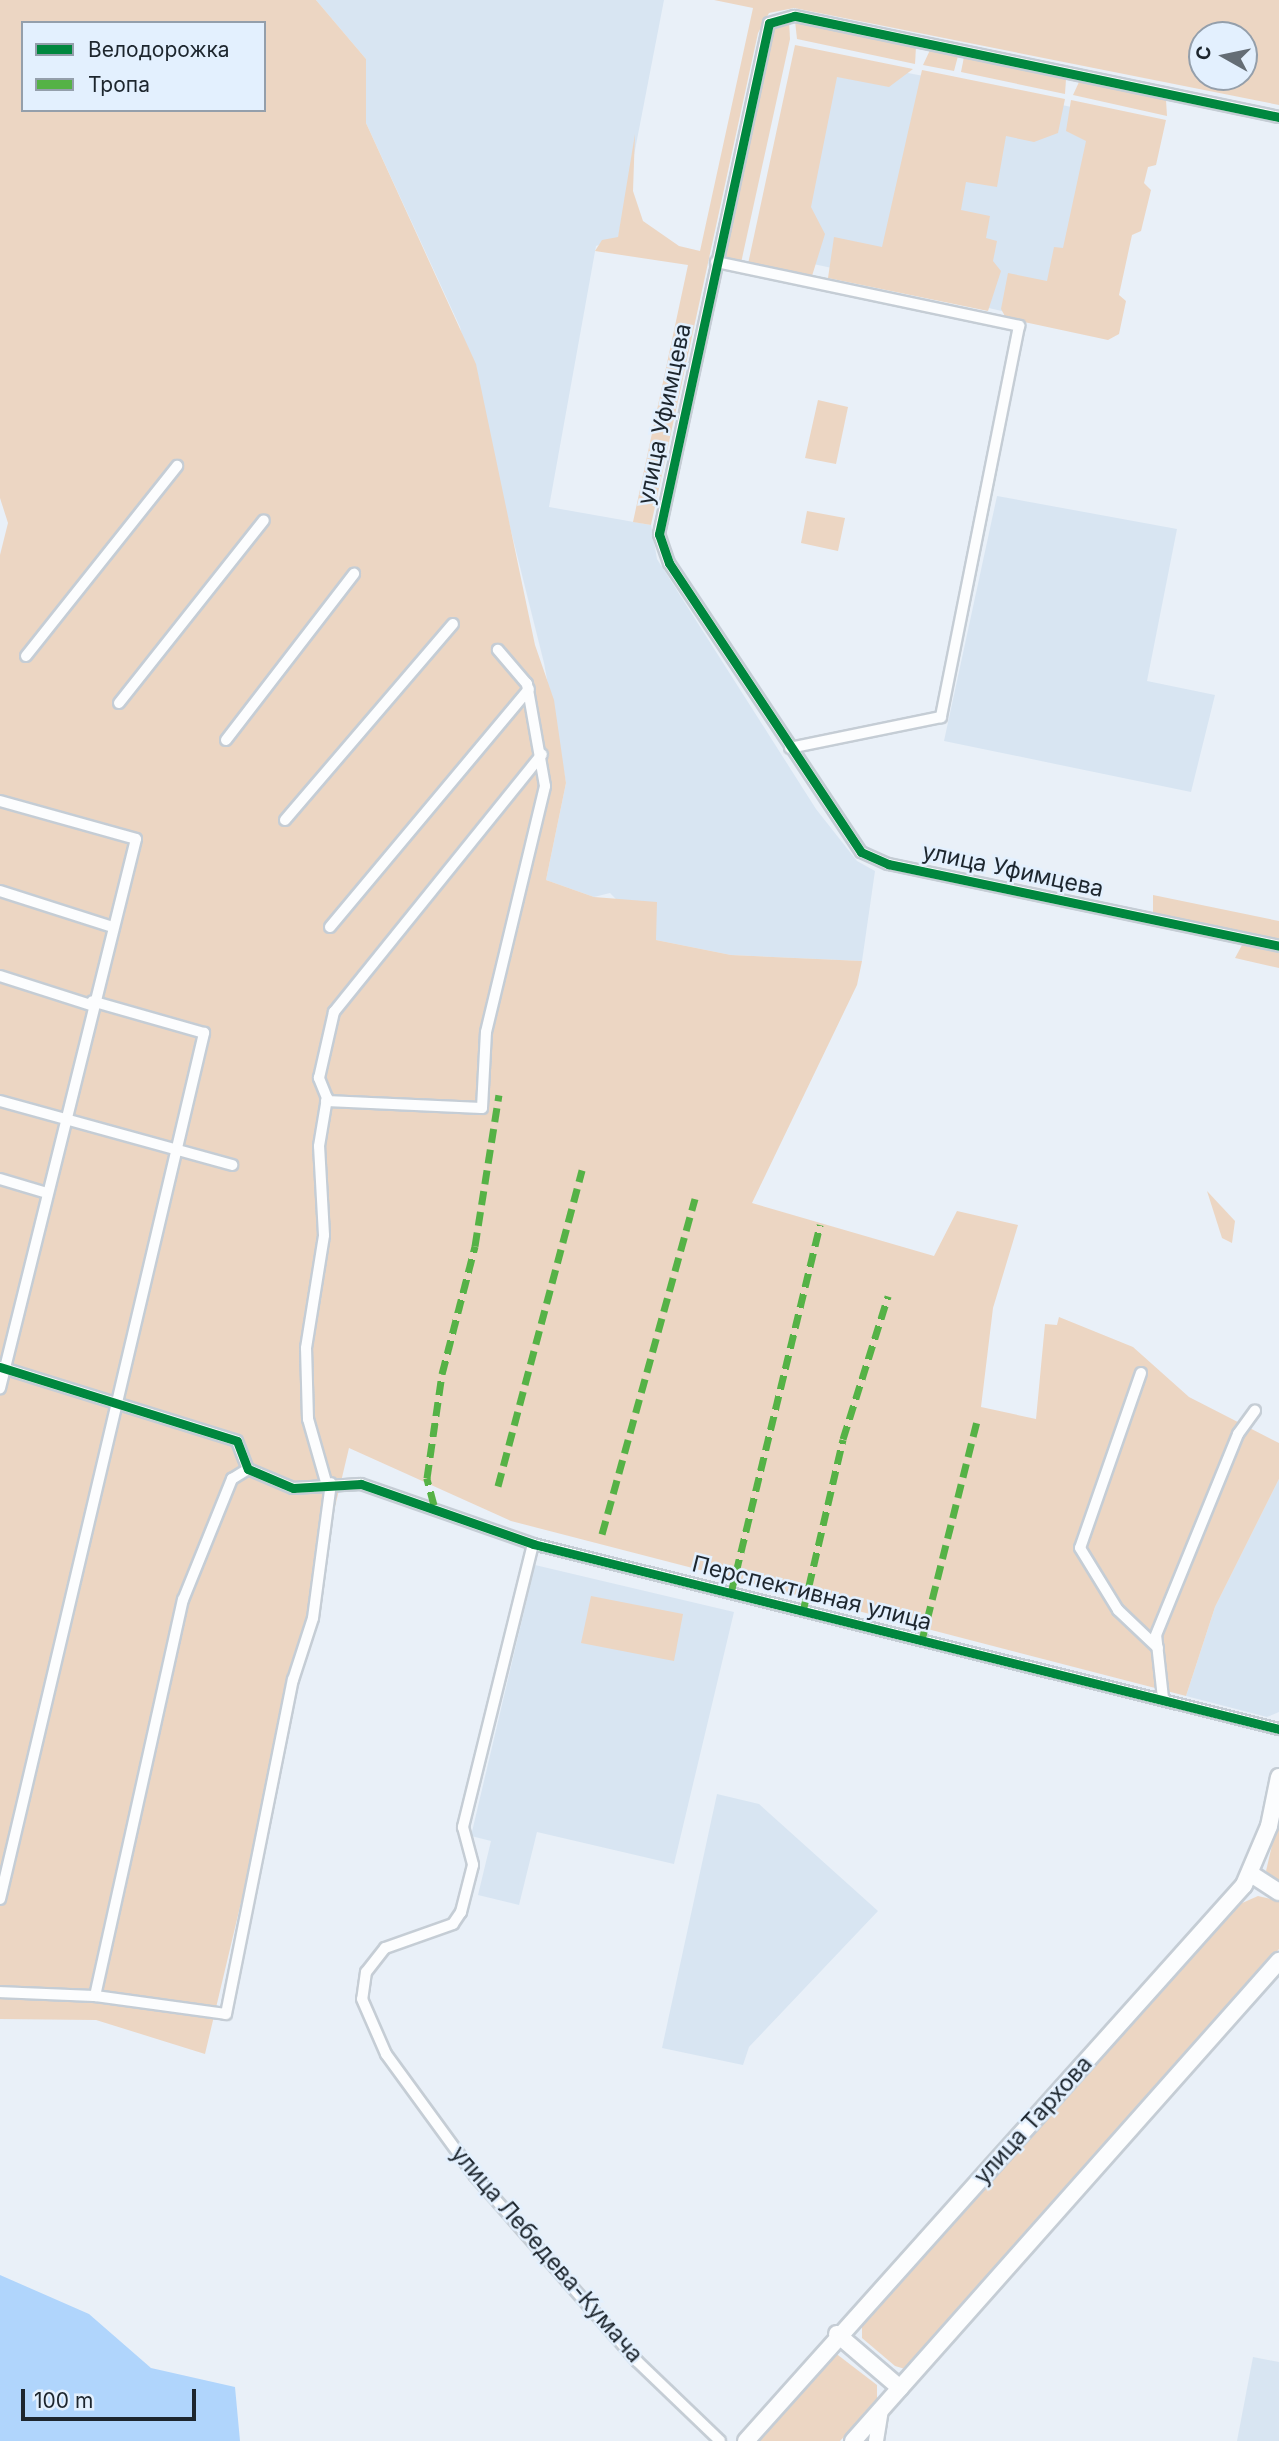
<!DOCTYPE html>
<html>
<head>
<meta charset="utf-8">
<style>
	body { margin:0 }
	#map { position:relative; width:1279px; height:2441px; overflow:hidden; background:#e9f0f8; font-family:Inter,sans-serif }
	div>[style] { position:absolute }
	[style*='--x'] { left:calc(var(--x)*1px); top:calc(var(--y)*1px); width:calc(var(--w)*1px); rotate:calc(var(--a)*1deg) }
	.built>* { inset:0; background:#d8e5f2 }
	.green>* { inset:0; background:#ecd6c3 }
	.water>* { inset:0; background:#b0d5fc }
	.roads { filter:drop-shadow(2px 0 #c5cdd5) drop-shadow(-2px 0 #c5cdd5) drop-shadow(0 2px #c5cdd5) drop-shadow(0 -2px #c5cdd5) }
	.minor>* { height:10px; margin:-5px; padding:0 5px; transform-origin:5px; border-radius:5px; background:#fcfdfe }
	.tertiary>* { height:14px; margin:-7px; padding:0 7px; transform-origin:7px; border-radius:7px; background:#fcfdfe }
	.secondary>* { height:16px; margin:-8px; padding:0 8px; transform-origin:8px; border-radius:8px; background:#fcfdfe }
	.quiet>* { height:7px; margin-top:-3.5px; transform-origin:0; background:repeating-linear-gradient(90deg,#55b246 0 14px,transparent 0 21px) }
	.cycleway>* { height:9px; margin:-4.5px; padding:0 4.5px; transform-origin:4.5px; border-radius:4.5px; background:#00873e }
	span { translate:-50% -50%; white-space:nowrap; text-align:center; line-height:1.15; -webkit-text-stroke:5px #e3f0fe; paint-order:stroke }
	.street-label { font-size:23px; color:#1d262e }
	.legend { position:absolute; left:21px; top:21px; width:245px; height:91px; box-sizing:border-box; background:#e3f0fe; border:2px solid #949fab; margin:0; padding:9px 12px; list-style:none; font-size:21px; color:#1d262e }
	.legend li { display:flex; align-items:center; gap:14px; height:35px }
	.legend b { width:35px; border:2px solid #949fab }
	.north { position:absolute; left:1188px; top:21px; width:70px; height:70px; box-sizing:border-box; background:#e3f0fe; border:2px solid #949fab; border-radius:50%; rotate:279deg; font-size:19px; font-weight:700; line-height:28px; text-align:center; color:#1d262e }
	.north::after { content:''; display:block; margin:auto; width:24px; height:32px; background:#646d75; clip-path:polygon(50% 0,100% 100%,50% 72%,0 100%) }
	.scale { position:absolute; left:21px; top:2389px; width:175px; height:32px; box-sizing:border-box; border:4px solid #1d262e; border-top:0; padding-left:9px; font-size:21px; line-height:24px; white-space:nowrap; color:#1d262e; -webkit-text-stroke:5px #e3f0fe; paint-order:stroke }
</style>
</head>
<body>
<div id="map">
	<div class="built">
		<div style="clip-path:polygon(316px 0,664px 0,618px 238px,596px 246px,549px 507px,651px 525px,657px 559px,816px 809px,857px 861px,875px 871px,862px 961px,731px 955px,656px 940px,610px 893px,594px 897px,546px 880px,566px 783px,544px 663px,460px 327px,366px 123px,366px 59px)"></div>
		<div style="clip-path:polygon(797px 52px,950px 81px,898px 282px,752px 251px)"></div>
		<div style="clip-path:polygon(973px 86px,1142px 122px,1098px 333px,932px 295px)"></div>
		<div style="clip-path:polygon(997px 496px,1177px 529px,1147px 681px,1215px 695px,1191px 792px,944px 741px)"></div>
		<div style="clip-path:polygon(1279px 1479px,1279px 1712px,1267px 1717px,1186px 1696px,1215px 1607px)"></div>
		<div style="clip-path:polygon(535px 1565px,734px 1612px,674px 1864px,537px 1832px,519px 1905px,478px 1895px,491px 1841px,471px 1836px)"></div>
		<div style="clip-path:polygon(717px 1794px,759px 1804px,878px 1911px,749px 2047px,743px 2065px,662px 2048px)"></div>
		<div style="clip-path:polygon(1253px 2357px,1279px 2362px,1279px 2441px,1237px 2441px)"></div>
	</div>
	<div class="green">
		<div style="clip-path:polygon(evenodd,0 0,316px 0,366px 59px,366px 123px,476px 364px,535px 645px,554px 700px,566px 783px,546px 880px,594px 897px,657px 902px,656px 940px,731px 955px,862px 961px,857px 985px,752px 1203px,934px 1256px,957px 1211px,1018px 1225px,993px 1308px,981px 1407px,1036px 1419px,1045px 1324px,1057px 1325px,1059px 1317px,1133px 1347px,1189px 1397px,1279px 1443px,1279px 1479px,1215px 1607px,1186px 1696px,511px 1521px,349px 1448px,205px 2054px,96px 2020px,0 2019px,0 555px,8px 523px,0 498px,0 0,23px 23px,264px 23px,264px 110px,23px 110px,23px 23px)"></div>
		<div style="clip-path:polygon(evenodd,714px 0,1279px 0,1279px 105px,794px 8px,769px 13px,758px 33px,651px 525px,633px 522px,688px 265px,595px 251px,602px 240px,618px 237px,635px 134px,633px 191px,643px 221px,679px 246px,700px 251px,753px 8px,714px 0,1202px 35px,1244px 35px,1244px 77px,1202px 77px,1202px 35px)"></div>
		<div style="clip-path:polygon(789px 21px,790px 39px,741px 263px,723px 256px,770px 30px)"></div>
		<div style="clip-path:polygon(795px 21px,916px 47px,915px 64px,797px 39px)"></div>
		<div style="clip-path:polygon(795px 45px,913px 69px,889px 87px,837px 77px,811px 207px,825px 234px,812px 276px,748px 264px)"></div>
		<div style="clip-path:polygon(930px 50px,958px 56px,954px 71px,923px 65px)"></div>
		<div style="clip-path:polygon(964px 57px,1066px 79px,1065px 94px,961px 72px)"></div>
		<div style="clip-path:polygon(922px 70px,1065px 99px,1058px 133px,1034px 142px,1006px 136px,997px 187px,966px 182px,961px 210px,990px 216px,986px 238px,997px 241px,993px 261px,1001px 271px,988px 311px,828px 278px,834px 237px,882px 247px)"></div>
		<div style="clip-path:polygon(1079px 82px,1166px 100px,1167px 116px,1073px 95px)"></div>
		<div style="clip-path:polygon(1071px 100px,1166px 120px,1156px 165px,1148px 167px,1144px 183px,1151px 190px,1141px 231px,1132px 235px,1119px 295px,1126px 301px,1119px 334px,1108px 340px,1006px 318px,1001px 309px,1008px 273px,1047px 281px,1054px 247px,1063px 248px,1086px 141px,1066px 131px)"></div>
		<div style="clip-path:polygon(818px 400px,848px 407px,836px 464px,805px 458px)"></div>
		<div style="clip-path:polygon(807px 511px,845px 518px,838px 551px,801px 543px)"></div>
		<div style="clip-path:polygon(1153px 895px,1279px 921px,1279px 940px,1153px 914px)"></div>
		<div style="clip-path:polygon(1242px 945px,1279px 953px,1279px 968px,1235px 958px)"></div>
		<div style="clip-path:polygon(1207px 1191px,1235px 1221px,1232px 1243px,1222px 1238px)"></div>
		<div style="clip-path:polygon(591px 1596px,683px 1614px,674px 1661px,581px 1643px)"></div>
		<div style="clip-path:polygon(1279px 1815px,1279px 1884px,1266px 1871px)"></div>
		<div style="clip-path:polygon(1258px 1896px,1279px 1901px,1279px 1949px,919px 2360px,905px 2369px,895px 2366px,862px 2338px,862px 2322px,1240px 1904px)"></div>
		<div style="clip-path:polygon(834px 2352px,877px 2385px,877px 2402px,840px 2441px,756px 2441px)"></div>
	</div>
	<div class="water">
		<div style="clip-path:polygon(0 2275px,89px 2314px,151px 2368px,235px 2387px,240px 2441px,0 2441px)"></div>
	</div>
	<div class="roads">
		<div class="minor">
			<div style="--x:1279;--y:117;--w:495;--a:-168.2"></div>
			<div style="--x:794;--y:16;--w:26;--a:164"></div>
			<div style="--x:769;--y:23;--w:523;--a:102.15"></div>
			<div style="--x:659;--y:534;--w:31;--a:71"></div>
			<div style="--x:669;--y:563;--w:347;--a:56.4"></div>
			<div style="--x:861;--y:852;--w:30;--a:24"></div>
			<div style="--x:888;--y:864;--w:400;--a:11.8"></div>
			<div style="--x:716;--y:262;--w:310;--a:11.9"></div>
			<div style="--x:1019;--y:326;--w:399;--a:101.3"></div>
			<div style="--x:941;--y:717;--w:154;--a:168.4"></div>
			<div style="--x:26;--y:656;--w:243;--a:-51.5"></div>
			<div style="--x:119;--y:703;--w:233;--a:-51.6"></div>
			<div style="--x:226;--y:740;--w:210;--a:-52.4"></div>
			<div style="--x:0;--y:801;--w:141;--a:15.6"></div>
			<div style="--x:136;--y:839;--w:566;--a:103.91"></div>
			<div style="--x:285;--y:820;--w:258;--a:-49.4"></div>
			<div style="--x:0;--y:891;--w:119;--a:17.7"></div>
			<div style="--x:330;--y:927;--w:310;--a:-50.1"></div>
			<div style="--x:0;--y:976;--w:96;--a:17.7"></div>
			<div style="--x:0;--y:1101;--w:241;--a:15.4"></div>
			<div style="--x:326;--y:1101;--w:156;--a:2.6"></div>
			<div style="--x:482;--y:1108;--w:76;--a:-87"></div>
			<div style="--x:486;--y:1032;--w:253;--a:-76.5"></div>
			<div style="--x:545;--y:786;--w:104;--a:-100"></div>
			<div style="--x:527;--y:684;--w:45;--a:-130.5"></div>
			<div style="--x:0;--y:1179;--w:49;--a:16.6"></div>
			<div style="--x:0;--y:1367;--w:248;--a:17.3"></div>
			<div style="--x:237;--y:1441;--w:30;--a:69"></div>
			<div style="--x:248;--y:1469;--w:49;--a:22.9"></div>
			<div style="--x:293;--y:1488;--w:68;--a:-3.4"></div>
			<div style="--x:361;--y:1484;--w:182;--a:19.2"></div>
			<div style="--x:533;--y:1544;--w:769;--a:13.93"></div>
			<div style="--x:1141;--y:1373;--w:185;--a:109.2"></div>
			<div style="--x:1080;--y:1548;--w:73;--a:58.5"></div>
			<div style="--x:1118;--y:1610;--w:55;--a:43.5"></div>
			<div style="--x:326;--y:1482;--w:66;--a:-105.9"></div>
			<div style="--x:308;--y:1419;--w:71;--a:-91.6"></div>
			<div style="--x:306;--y:1348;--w:114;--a:-80.9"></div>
			<div style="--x:324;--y:1235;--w:89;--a:-93.2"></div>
			<div style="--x:319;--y:1146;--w:49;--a:-80.5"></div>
			<div style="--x:327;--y:1098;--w:22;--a:-112"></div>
			<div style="--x:319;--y:1078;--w:68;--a:-77.2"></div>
			<div style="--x:334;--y:1012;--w:331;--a:-51.1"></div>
			<div style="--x:533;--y:1544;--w:292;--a:103.9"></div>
			<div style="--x:463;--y:1827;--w:39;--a:75"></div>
			<div style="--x:473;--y:1865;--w:49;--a:104.3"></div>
			<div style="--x:461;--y:1912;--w:14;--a:124"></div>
			<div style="--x:453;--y:1924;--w:72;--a:160.6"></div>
			<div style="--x:385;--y:1948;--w:31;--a:128"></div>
			<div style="--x:366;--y:1972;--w:27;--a:98"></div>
			<div style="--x:362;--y:1999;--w:60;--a:66.4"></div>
			<div style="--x:386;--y:2054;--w:151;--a:53.9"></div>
			<div style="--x:475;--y:2176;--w:246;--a:48.8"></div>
			<div style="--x:637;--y:2361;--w:115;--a:43.9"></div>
			<div style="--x:1163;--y:1698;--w:63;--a:-96.3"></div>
			<div style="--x:1156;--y:1635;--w:217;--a:-67.8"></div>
			<div style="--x:1238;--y:1434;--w:29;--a:-54"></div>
			<div style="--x:0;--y:1899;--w:890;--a:-76.74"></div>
			<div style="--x:204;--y:1033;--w:116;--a:-164.1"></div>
			<div style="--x:0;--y:1992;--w:95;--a:2.4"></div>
			<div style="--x:95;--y:1996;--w:406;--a:-77.5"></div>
			<div style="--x:183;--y:1600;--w:131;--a:-68"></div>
			<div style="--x:232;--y:1479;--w:19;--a:-32"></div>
			<div style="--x:95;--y:1996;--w:132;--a:7.8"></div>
			<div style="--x:226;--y:2014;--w:341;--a:-78.7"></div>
			<div style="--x:293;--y:1680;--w:65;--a:-72.1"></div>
			<div style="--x:313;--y:1618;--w:136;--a:-82.4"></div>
		</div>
		<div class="tertiary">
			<div style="--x:876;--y:2441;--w:31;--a:-81"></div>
		</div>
		<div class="secondary">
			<div style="--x:1251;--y:1874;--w:33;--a:33"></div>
			<div style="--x:837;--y:2334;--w:83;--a:40.6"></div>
			<div style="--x:746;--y:2441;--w:746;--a:-48.15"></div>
			<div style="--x:1244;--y:1885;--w:64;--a:-67"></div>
			<div style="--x:1269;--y:1826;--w:50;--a:-78.5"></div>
			<div style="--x:853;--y:2441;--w:642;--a:-48.41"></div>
		</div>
	</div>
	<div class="quiet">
		<div style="--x:498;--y:1486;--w:327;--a:-75.1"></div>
		<div style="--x:434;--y:1505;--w:28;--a:-105"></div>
		<div style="--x:427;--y:1478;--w:105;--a:-81.8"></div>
		<div style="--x:442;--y:1374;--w:132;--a:-75.5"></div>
		<div style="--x:475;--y:1246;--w:153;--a:-81"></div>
		<div style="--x:602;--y:1534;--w:348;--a:-74.5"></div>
		<div style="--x:731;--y:1593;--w:379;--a:-76.4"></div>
		<div style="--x:804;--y:1607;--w:172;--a:-76.9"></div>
		<div style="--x:843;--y:1439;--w:150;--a:-72.5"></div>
		<div style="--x:922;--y:1640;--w:230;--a:-75.9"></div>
	</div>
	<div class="cycleway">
		<div style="--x:1279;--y:117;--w:495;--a:-168.2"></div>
		<div style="--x:794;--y:16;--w:26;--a:164"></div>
		<div style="--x:769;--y:23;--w:523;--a:102.15"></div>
		<div style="--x:659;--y:534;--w:31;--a:71"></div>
		<div style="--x:669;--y:563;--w:347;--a:56.4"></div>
		<div style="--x:861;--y:852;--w:30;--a:24"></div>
		<div style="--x:888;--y:864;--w:400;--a:11.8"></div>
		<div style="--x:0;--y:1367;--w:248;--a:17.3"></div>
		<div style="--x:237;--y:1441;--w:30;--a:69"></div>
		<div style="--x:248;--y:1469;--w:49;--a:22.9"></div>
		<div style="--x:293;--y:1488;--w:68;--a:-3.4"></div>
		<div style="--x:361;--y:1484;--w:182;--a:19.2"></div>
		<div style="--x:533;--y:1544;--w:769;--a:13.93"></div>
	</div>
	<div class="street-label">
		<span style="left:664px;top:414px;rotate:-78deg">улица Уфимцева</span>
		<span style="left:1013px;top:870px;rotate:12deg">улица Уфимцева</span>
		<span style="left:812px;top:1593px;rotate:14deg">Перспективная улица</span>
		<span style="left:1033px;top:2120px;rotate:-48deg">улица Тархова</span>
		<span style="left:547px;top:2254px;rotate:49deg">улица Лебедева-Кумача</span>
	</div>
	<ul class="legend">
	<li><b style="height:9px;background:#00873e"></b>Велодорожка</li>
	<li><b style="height:9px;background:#55b246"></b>Тропа</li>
	</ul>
	<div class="north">С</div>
	<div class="scale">100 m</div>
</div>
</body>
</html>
